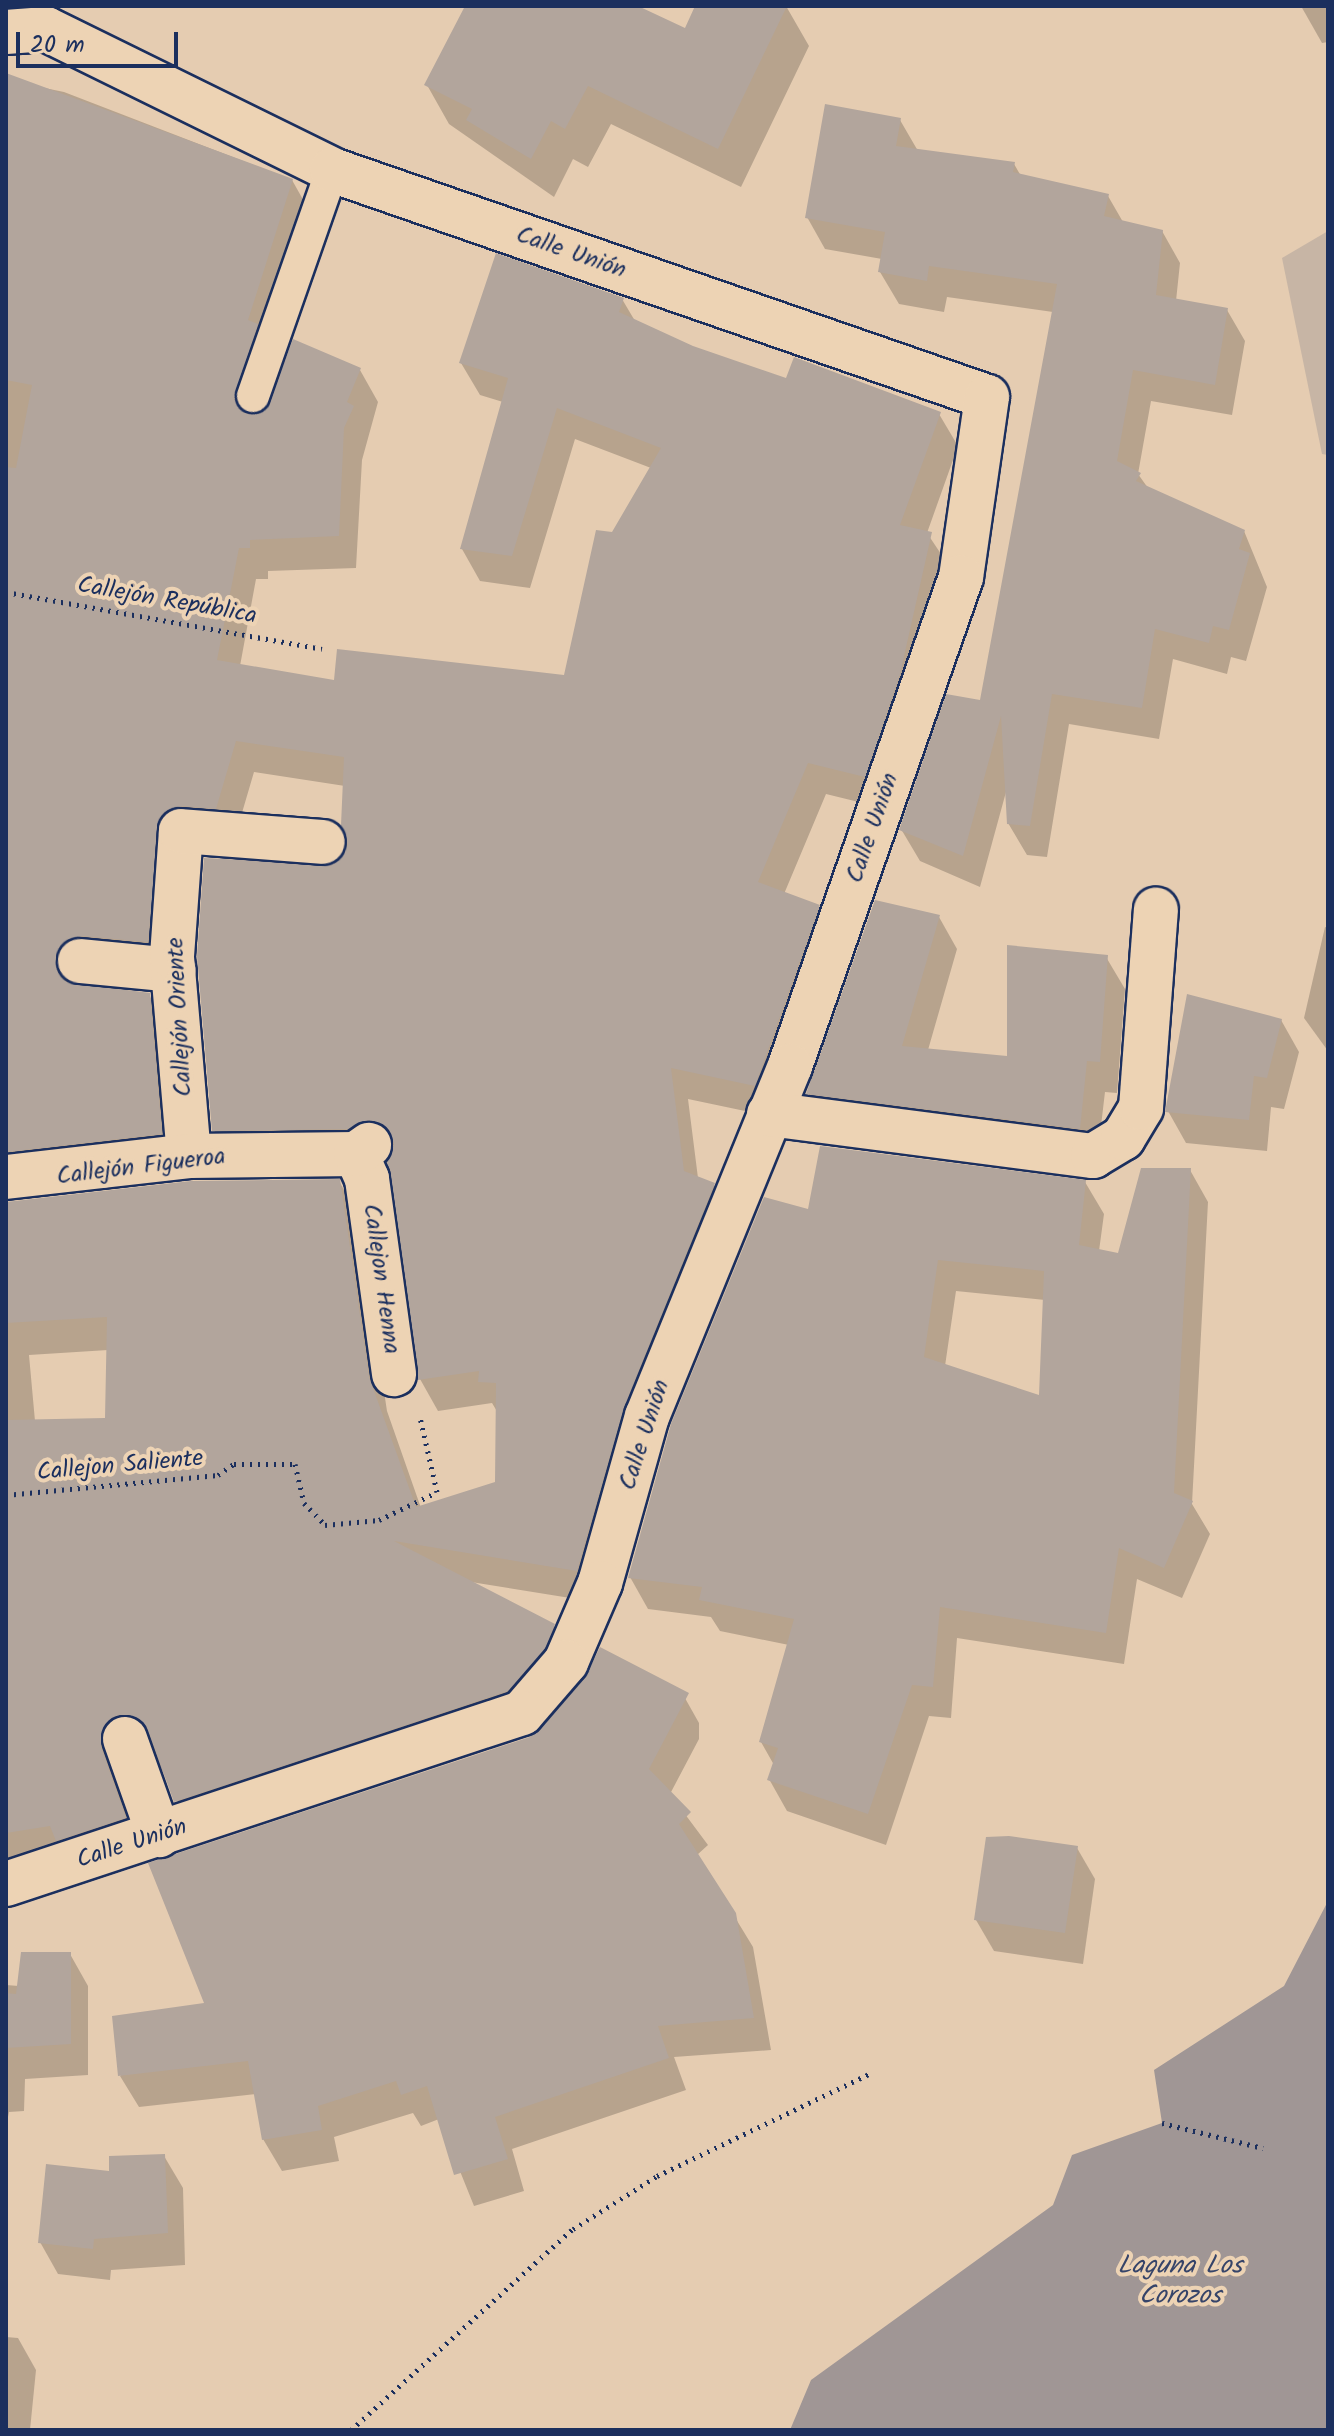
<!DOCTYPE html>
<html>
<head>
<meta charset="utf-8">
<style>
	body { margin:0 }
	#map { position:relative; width:1334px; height:2436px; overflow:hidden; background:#e5ccb1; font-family:Kalam,sans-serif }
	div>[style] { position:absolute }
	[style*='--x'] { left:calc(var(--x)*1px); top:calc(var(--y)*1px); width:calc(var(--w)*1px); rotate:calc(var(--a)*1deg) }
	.green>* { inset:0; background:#c7b5a5 }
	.water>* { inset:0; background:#a09695 }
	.shadow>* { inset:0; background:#0003 }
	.building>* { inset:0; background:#b2a59c }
	.path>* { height:5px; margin-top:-2.5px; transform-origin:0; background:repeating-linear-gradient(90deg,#1b2f5e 0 2px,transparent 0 8px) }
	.roads { filter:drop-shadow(2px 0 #1b2f5e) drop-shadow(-2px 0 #1b2f5e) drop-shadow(0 2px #1b2f5e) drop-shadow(0 -2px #1b2f5e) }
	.lane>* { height:32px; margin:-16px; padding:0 16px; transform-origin:16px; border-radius:16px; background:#edd3b4 }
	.street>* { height:44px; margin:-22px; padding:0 22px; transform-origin:22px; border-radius:22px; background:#edd3b4 }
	span { translate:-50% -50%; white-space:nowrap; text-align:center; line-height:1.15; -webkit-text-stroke:8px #edd3b4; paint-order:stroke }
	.street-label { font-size:24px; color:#1b2f5e }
	.water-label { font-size:26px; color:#364469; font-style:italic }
	.frame { position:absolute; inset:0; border:8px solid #1b2f5e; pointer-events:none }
	.scale { position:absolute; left:16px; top:32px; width:162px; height:36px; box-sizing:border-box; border:4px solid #1b2f5e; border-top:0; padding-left:10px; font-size:24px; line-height:28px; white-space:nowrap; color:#1b2f5e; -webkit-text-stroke:6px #edd3b4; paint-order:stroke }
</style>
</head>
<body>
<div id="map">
	<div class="green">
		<div style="clip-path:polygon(1328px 231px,1328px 455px,1322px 454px,1282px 258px)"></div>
	</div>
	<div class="water">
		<div style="clip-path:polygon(1328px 1901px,1328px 2430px,790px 2430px,811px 2380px,1053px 2205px,1072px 2155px,1162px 2123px,1154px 2070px,1284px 1986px)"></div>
	</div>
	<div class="shadow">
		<div style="clip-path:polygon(480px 6px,633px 6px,686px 31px,697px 6px,786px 6px,809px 46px,741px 187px,611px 124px,588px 167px,573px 159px,554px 197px,449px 124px,427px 85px)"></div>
		<div style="clip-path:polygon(1301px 6px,1328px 6px,1328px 42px,1322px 43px)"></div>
		<div style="clip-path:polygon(evenodd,6px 80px,64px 92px,292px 180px,310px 212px,257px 414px,360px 370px,378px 402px,362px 460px,356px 568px,268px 571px,268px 579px,256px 579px,240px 666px,336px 682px,566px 677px,613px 534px,651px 468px,575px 439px,530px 588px,480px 581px,462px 549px,503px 402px,480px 395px,461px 363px,622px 299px,635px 321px,693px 348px,787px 380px,939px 414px,958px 446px,927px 533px,949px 566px,883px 808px,826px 794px,784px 894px,818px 907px,837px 939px,773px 1117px,688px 1099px,698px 1178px,714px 1185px,732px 1216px,595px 1602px,471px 1582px,554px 1626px,572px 1658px,562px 1681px,194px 1833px,150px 1746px,143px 1850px,6px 1867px,6px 1203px,339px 1181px,357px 1213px,387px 1411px,421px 1508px,497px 1483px,498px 1413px,492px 1403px,438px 1411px,420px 1379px,390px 1153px,232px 1162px,214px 1130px,322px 869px,345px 858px,345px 786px,254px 772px,234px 840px,201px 837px,165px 974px,78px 978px,74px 986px,149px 995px,167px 1027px,179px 1166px,6px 1195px,6px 80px,108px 1350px,107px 1420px,35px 1421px,29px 1355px,108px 1350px)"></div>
		<div style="clip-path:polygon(900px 120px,918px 151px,1014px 164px,1021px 176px,1108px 196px,1123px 222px,1162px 231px,1180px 263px,1176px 301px,1227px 310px,1245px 341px,1232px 415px,1151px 401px,1138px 474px,1148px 488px,1244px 531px,1267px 587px,1246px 661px,1231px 657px,1227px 674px,1173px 659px,1159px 739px,1069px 724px,1047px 857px,1027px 855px,1008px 823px,1006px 792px,980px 887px,920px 861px,901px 829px,982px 702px,1053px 312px,947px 297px,944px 312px,899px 304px,880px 272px,882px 259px,825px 249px,807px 217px)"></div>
		<div style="clip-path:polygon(939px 917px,957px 949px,928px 1050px,1009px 1059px,1009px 947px,1106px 957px,1125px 989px,1117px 1093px,1105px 1092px,1097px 1160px,826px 1125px,808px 1093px)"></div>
		<div style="clip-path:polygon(1325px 927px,1328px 928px,1328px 1051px,1304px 1018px)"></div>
		<div style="clip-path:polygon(1281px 1020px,1299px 1052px,1284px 1109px,1271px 1107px,1267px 1151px,1186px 1143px,1168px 1111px)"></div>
		<div style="clip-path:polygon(evenodd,1190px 1170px,1208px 1202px,1192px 1504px,1210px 1534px,1182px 1598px,1137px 1579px,1124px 1664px,957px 1638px,951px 1718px,929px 1716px,886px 1845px,787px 1811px,769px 1779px,774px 1765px,761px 1742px,789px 1645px,720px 1631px,711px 1617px,648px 1609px,630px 1577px,809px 1212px,1085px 1182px,1104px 1214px,1099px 1251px,1120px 1255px,1190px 1170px,956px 1291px,1045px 1300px,1040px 1398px,945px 1366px,956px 1291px)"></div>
		<div style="clip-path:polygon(681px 1691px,699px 1723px,699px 1739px,670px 1794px,708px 1845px,697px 1855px,753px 1947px,771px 2050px,674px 2057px,686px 2090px,512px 2149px,524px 2191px,474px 2206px,439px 2119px,421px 2126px,413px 2113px,334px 2137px,339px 2161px,282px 2171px,263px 2139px,256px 2094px,139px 2107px,120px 2076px,206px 2005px)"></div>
		<div style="clip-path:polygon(1077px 1848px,1095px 1879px,1083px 1964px,994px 1951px,976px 1920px)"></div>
		<div style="clip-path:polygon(70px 1954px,88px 1986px,88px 2075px,25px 2079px,24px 2111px,9px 2112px,6px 2127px,6px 1985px,19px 1986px)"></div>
		<div style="clip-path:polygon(164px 2156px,183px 2188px,185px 2265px,111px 2270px,110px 2280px,58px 2274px,40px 2242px)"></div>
		<div style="clip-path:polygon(6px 2337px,18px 2338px,36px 2370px,30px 2430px,6px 2430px)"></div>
	</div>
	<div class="building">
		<div style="clip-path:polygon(465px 6px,638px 6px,685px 28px,695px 6px,787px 6px,718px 149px,588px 86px,565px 129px,551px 121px,531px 159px,466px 120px,472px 109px,424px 85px)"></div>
		<div style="clip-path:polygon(6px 73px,293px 179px,248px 320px,258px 324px,234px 399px,248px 414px,266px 410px,293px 339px,361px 368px,347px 402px,354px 406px,344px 428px,339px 536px,250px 540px,250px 548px,239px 548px,217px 660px,334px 680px,337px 649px,564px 675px,596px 530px,612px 532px,661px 448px,557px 408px,512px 556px,460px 549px,508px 378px,459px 363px,496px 253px,624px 298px,619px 312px,693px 346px,786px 378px,794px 357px,941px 412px,900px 525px,932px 532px,900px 674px,865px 777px,808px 763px,758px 882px,820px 905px,755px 1086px,671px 1068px,684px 1171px,715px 1183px,624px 1407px,577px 1571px,394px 1541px,555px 1624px,545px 1649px,508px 1691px,174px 1802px,148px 1730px,130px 1715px,116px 1716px,101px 1734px,101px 1747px,126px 1818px,56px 1841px,50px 1826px,6px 1833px,6px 1420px,105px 1418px,107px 1317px,6px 1323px,6px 1202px,191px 1181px,340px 1179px,369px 1377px,416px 1507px,495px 1482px,496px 1383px,478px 1382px,479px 1371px,418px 1380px,387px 1162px,394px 1144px,389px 1130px,368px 1120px,348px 1129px,212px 1131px,197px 956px,204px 858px,334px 864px,348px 845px,341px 825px,344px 757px,236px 741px,216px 809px,182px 806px,160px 818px,148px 942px,82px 936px,59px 947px,57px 971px,66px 982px,150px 993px,162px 1134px,6px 1152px,6px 467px,16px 468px,32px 385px,6px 380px)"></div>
		<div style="clip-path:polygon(825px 104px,901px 118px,896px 146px,1015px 162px,1013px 172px,1109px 194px,1104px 216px,1163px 230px,1156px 295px,1228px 308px,1215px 385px,1133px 370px,1117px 461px,1141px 473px,1136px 481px,1245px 530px,1239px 549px,1250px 553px,1229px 630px,1213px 626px,1209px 643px,1155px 629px,1142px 708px,1052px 694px,1030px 826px,1007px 824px,1001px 716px,963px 856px,899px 830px,946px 694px,980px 700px,1057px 284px,929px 266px,927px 281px,878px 272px,885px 232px,805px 218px)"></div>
		<div style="clip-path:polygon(875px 900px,940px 915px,902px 1046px,1007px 1056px,1007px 945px,1108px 955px,1100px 1062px,1087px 1061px,1080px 1129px,806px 1094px)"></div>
		<div style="clip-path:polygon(1187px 994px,1282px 1019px,1267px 1078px,1254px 1076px,1249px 1120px,1165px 1112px)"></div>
		<div style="clip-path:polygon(evenodd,820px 1146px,1086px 1180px,1079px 1245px,1118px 1253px,1141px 1168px,1191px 1168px,1174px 1493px,1193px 1501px,1164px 1568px,1119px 1548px,1106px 1633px,940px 1607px,933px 1687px,912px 1685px,868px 1814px,767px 1780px,778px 1748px,759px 1742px,794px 1619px,699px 1600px,702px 1587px,628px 1578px,671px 1424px,764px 1197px,808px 1209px,820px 1146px,938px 1260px,1044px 1271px,1039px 1395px,924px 1357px,938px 1260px)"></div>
		<div style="clip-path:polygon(600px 1647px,689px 1693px,649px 1769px,691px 1812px,679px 1824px,736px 1913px,754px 2018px,658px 2026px,669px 2058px,495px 2117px,508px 2159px,454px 2175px,427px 2086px,401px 2095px,396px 2081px,318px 2106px,322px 2130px,262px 2140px,248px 2061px,118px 2076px,112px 2016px,204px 2003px,148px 1863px,530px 1737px,585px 1678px)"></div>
		<div style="clip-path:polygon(1009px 1836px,1078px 1846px,1065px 1933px,974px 1920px,986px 1837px)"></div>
		<div style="clip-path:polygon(21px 1952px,71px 1952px,71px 2044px,6px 2048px,6px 1993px,16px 1994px)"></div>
		<div style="clip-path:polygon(165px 2154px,168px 2233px,94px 2239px,93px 2249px,38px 2243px,46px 2164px,109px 2171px,109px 2156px)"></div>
	</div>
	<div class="path">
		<div style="--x:6;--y:592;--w:321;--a:10.2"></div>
		<div style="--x:6;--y:1495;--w:213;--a:-5.4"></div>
		<div style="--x:218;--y:1475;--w:19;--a:-35"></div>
		<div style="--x:234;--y:1464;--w:61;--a:0"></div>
		<div style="--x:295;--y:1464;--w:40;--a:77"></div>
		<div style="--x:304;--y:1503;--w:30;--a:46"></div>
		<div style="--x:325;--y:1525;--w:54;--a:-5.3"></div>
		<div style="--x:379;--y:1520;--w:64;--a:-25.8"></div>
		<div style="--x:437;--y:1492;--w:77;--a:-102.8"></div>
		<div style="--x:1162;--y:2123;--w:104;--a:13.9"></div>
		<div style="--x:351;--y:2430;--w:299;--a:-42.2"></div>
		<div style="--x:573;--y:2229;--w:99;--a:-32.2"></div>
		<div style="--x:657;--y:2176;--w:237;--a:-25.7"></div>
	</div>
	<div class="roads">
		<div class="lane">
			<div style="--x:253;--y:396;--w:239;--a:-70.7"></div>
		</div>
		<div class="street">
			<div style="--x:6;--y:32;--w:40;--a:-4.3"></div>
			<div style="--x:46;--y:29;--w:319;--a:26.2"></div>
			<div style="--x:332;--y:170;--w:693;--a:19.11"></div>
			<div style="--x:987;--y:397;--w:182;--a:98.2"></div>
			<div style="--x:961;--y:577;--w:518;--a:109.27"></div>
			<div style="--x:790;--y:1066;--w:378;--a:112.2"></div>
			<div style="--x:647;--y:1416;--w:173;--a:105.7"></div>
			<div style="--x:600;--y:1583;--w:86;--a:113.3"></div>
			<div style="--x:566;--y:1662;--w:67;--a:130.8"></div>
			<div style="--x:522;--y:1713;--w:544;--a:161.67"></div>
			<div style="--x:80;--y:961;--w:94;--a:5.5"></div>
			<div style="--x:769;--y:1114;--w:327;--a:7.4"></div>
			<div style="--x:1093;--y:1156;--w:35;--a:-31"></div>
			<div style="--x:1123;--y:1138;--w:35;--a:-59"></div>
			<div style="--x:1141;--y:1108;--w:199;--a:-85.7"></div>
			<div style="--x:356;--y:1154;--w:27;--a:66"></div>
			<div style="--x:367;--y:1179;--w:197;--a:82.1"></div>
			<div style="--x:189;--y:1156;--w:201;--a:-94.9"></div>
			<div style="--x:172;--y:956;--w:125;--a:-85.9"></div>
			<div style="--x:181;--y:831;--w:142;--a:4.4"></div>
			<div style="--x:6;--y:1177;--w:184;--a:-6.5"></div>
			<div style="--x:189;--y:1156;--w:167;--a:-0.7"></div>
			<div style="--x:356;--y:1154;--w:16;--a:-35"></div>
			<div style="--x:125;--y:1739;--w:102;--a:70.5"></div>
		</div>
	</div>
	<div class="street-label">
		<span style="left:571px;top:253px;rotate:19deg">Calle Unión</span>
		<span style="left:167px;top:601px;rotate:10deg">Callejón República</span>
		<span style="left:873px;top:828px;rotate:-71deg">Calle Unión</span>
		<span style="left:180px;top:1017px;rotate:-93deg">Callejón Oriente</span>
		<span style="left:141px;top:1167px;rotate:-7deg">Callejón Figueroa</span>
		<span style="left:381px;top:1279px;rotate:82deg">Callejon Henna</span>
		<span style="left:645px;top:1435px;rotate:-72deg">Calle Unión</span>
		<span style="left:120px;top:1466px;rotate:-5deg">Callejon Saliente</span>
		<span style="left:132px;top:1844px;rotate:-18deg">Calle Unión</span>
	</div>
	<div class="water-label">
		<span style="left:1180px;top:2282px">Laguna Los<br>Corozos</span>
	</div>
	<div class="frame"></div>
	<div class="scale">20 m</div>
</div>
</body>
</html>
